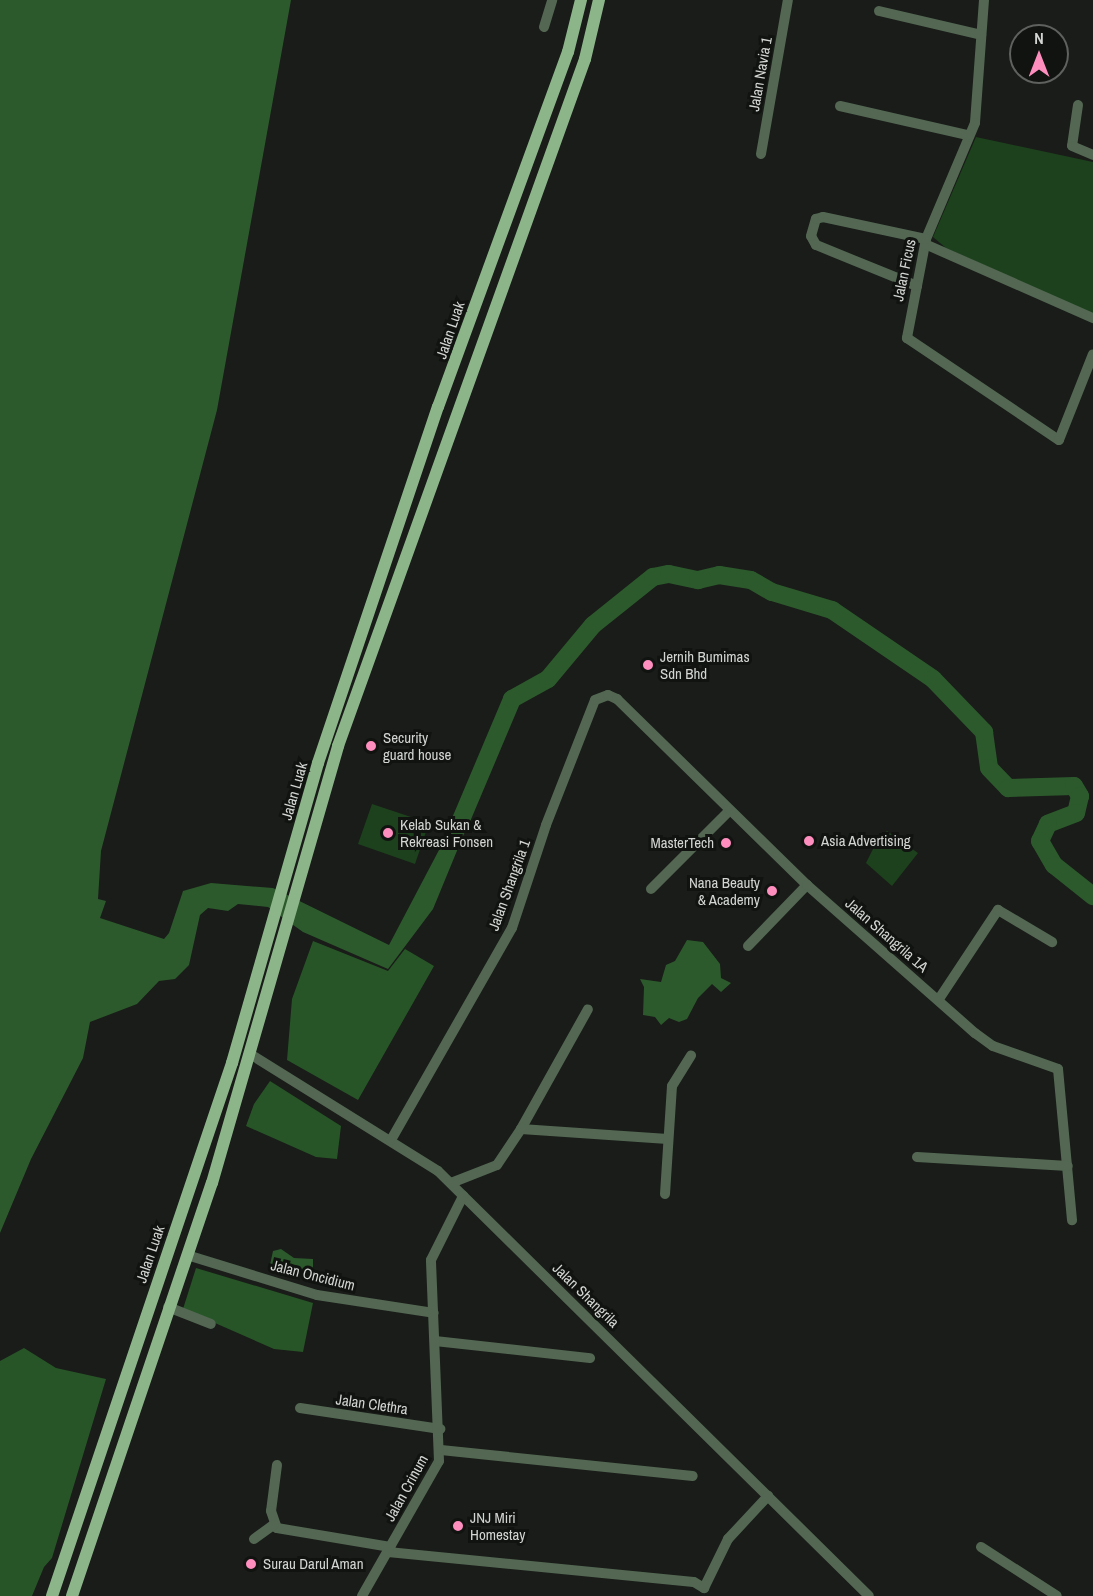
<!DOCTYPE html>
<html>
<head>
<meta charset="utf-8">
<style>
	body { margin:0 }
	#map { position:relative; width:1093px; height:1596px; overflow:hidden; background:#191c18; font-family:"Archivo Narrow",sans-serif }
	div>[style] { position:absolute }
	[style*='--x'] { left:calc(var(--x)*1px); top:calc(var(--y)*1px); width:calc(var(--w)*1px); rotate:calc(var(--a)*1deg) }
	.green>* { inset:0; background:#1d411d }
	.forest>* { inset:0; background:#275527 }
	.water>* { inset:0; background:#2c5a2c }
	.river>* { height:18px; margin:-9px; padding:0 9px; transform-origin:9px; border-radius:9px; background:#2c5a2c }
	.minor>* { height:10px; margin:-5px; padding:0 5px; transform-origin:5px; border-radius:5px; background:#536753 }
	.major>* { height:12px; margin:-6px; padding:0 6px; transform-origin:6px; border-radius:6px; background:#8cb68a }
	.dots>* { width:16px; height:16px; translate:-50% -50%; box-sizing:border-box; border:3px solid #101310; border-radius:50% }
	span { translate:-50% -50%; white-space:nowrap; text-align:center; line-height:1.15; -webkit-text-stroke:6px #101310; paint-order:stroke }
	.street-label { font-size:15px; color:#d2d5d2 }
	.poi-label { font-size:15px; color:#d2d5d2 }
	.left { translate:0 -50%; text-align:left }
	.right { translate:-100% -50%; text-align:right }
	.north { position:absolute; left:1009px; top:24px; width:60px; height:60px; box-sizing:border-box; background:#101310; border:2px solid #5e615e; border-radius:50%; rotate:0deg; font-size:16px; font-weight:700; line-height:24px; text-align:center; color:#d2d5d2 }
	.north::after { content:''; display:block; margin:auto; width:21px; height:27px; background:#fd8ebe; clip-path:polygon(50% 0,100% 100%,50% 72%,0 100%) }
</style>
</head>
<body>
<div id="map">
	<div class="green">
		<div style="clip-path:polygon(976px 137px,1093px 162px,1093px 314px,946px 248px,933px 237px)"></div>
		<div style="clip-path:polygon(372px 804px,429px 823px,415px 864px,358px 844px)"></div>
		<div style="clip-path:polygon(887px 831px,918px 853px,892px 886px,866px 863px,877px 841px)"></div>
	</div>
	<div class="forest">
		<div style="clip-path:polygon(313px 941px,388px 971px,405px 949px,434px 966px,358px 1100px,287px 1060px,292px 999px)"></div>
		<div style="clip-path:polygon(270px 1081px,341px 1126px,337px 1159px,316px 1157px,246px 1126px,254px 1104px)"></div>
		<div style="clip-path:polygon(196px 1268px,313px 1303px,303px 1352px,274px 1349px,183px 1309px)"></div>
		<div style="clip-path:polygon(24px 1348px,56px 1368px,106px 1379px,52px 1558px,44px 1567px,32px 1596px,0 1596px,0 1361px)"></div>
	</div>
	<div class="water">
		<div style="clip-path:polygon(0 0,291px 0,217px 410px,101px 851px,98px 899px,106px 901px,100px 918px,164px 939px,169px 933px,183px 891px,211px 883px,273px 888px,389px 945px,449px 831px,468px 807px,468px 824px,433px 909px,388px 969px,303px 932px,268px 907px,238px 904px,228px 911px,208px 908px,200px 915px,189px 965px,175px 979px,159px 981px,137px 1004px,90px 1022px,83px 1058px,31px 1159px,0 1233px)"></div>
		<div style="clip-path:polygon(687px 940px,703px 942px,720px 964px,721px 978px,731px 983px,721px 992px,712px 984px,698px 998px,687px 1019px,679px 1022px,669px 1018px,661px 1025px,655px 1017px,643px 1015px,644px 987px,640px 979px,661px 982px,666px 965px,675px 961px)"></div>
		<div style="clip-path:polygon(281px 1249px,294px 1258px,313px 1259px,313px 1275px,270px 1265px,273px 1251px)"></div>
	</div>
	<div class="river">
		<div style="--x:458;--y:827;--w:139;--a:-67.1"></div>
		<div style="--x:512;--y:699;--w:41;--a:-29.1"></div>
		<div style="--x:548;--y:679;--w:70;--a:-50.2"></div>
		<div style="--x:593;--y:625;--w:77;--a:-38.7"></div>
		<div style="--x:653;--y:577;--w:16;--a:-11"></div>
		<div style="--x:669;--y:574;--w:30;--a:12"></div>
		<div style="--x:698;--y:580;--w:22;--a:-13"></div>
		<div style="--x:719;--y:575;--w:32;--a:9"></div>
		<div style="--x:751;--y:580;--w:24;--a:30"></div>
		<div style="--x:772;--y:592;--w:63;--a:16.7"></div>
		<div style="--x:832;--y:610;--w:122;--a:34.3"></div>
		<div style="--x:933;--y:679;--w:74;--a:46.1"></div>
		<div style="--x:984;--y:732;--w:36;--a:82"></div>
		<div style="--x:989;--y:768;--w:28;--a:46"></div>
		<div style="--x:1008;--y:788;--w:66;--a:-1.7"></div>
		<div style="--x:1074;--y:786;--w:12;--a:59"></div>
		<div style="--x:1080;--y:796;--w:17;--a:103"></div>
		<div style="--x:1076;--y:813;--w:30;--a:159"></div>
		<div style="--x:1048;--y:824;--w:19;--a:115"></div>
		<div style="--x:1040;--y:841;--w:28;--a:60"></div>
		<div style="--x:1054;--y:865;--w:50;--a:38.5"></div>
	</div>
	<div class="minor">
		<div style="--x:984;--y:0;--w:123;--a:94.2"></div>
		<div style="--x:975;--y:123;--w:126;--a:112.9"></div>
		<div style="--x:926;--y:239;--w:101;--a:100.9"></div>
		<div style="--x:907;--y:338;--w:183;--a:33.9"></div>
		<div style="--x:1059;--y:440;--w:92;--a:-68.4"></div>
		<div style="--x:879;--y:11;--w:105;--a:13.2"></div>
		<div style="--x:544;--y:27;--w:28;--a:-73"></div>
		<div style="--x:1078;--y:105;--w:41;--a:98.3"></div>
		<div style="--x:1072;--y:146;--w:23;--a:23"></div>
		<div style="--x:840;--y:106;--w:131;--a:12.8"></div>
		<div style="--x:761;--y:154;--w:156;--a:-80.1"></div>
		<div style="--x:925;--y:244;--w:184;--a:23.8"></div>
		<div style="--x:917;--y:286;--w:109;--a:-157.9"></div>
		<div style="--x:816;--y:245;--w:10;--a:-119"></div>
		<div style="--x:811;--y:236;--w:18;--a:-74"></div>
		<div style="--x:816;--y:219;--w:7;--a:-16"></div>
		<div style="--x:823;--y:217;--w:105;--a:12.1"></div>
		<div style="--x:651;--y:889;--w:110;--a:-45"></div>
		<div style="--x:748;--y:946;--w:85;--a:-46"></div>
		<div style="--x:939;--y:999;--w:107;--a:-56.5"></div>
		<div style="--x:998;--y:910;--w:63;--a:30.7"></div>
		<div style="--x:250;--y:1054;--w:221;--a:31.9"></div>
		<div style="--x:438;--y:1171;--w:605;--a:44.6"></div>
		<div style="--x:521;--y:1129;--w:137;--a:-60.8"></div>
		<div style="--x:391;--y:1140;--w:244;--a:-60.3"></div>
		<div style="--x:512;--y:928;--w:108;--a:-71.7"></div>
		<div style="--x:546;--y:825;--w:134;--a:-68.6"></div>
		<div style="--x:595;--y:700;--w:14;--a:-21"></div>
		<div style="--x:608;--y:695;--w:10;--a:24"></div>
		<div style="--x:617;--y:699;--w:266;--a:44.4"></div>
		<div style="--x:807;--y:885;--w:224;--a:41.4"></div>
		<div style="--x:975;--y:1033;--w:22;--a:36"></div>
		<div style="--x:993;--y:1046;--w:69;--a:19.5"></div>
		<div style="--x:1058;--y:1069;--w:152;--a:84.7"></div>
		<div style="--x:917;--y:1157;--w:151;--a:3.4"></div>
		<div style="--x:451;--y:1183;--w:49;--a:-21.4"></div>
		<div style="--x:497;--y:1165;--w:43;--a:-56.3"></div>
		<div style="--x:521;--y:1129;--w:147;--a:3.9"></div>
		<div style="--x:665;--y:1194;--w:108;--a:-86.3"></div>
		<div style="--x:672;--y:1086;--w:36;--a:-58"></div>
		<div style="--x:187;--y:1255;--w:136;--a:17.1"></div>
		<div style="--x:317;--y:1295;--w:118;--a:8.7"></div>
		<div style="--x:168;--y:1307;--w:46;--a:21.6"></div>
		<div style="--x:435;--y:1341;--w:156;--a:6.3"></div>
		<div style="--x:300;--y:1408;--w:142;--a:8.5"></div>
		<div style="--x:441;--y:1450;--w:253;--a:5.9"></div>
		<div style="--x:277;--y:1465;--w:46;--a:97.4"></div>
		<div style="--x:271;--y:1511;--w:18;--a:71"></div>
		<div style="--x:277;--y:1528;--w:115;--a:9.5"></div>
		<div style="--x:254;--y:1539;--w:24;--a:-36"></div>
		<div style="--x:981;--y:1547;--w:90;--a:32.8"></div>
		<div style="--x:388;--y:1552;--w:307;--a:5.6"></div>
		<div style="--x:694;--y:1582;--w:12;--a:31"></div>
		<div style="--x:704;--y:1588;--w:55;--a:-63.9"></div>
		<div style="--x:728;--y:1539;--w:59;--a:-47.1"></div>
		<div style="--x:362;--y:1596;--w:155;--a:-60.3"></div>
		<div style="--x:439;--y:1461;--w:201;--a:-92.3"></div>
		<div style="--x:431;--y:1260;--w:72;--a:-63.4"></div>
	</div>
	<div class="major">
		<div style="--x:52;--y:1596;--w:563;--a:-71.34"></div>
		<div style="--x:232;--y:1063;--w:312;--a:-74"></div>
		<div style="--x:318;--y:763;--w:376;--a:-71.4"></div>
		<div style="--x:438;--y:407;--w:378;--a:-69.9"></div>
		<div style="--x:568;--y:52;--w:54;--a:-76"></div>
		<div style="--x:72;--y:1596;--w:436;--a:-71.3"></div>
		<div style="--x:212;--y:1183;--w:455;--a:-73.9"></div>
		<div style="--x:338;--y:746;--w:730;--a:-70.22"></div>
		<div style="--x:585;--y:59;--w:61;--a:-76.7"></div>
	</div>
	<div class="dots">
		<div style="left:648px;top:665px;background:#fd8ebe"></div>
		<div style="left:371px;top:746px;background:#fd8ebe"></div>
		<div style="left:388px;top:833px;background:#fd8ebe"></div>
		<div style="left:809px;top:841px;background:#fd8ebe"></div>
		<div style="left:726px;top:843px;background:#fd8ebe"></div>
		<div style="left:772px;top:891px;background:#fd8ebe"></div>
		<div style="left:458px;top:1526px;background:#fd8ebe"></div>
		<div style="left:251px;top:1564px;background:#fd8ebe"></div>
	</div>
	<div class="street-label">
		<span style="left:760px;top:74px;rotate:-80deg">Jalan Navia 1</span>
		<span style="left:904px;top:270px;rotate:-78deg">Jalan Ficus</span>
		<span style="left:450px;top:330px;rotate:-71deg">Jalan Luak</span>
		<span style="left:294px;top:791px;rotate:-74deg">Jalan Luak</span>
		<span style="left:509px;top:885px;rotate:-70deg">Jalan Shangrila 1</span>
		<span style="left:887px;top:935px;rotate:41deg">Jalan Shangrila 1A</span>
		<span style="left:150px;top:1254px;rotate:-71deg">Jalan Luak</span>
		<span style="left:313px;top:1275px;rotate:14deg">Jalan Oncidium</span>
		<span style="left:586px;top:1295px;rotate:44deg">Jalan Shangrila</span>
		<span style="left:372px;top:1404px;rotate:8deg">Jalan Clethra</span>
		<span style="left:406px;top:1488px;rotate:-61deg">Jalan Crinum</span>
	</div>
	<div class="poi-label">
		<span class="left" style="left:660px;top:665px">Jernih Bumimas<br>Sdn Bhd</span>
		<span class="left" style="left:383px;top:746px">Security<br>guard house</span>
		<span class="left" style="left:400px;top:833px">Kelab Sukan &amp;<br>Rekreasi Fonsen</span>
		<span class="left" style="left:821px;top:841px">Asia Advertising</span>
		<span class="right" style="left:714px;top:843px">MasterTech</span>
		<span class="right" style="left:760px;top:891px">Nana Beauty<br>&amp; Academy</span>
		<span class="left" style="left:470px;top:1526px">JNJ Miri<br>Homestay</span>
		<span class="left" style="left:263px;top:1564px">Surau Darul Aman</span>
	</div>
	<div class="north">N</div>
</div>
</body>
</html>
